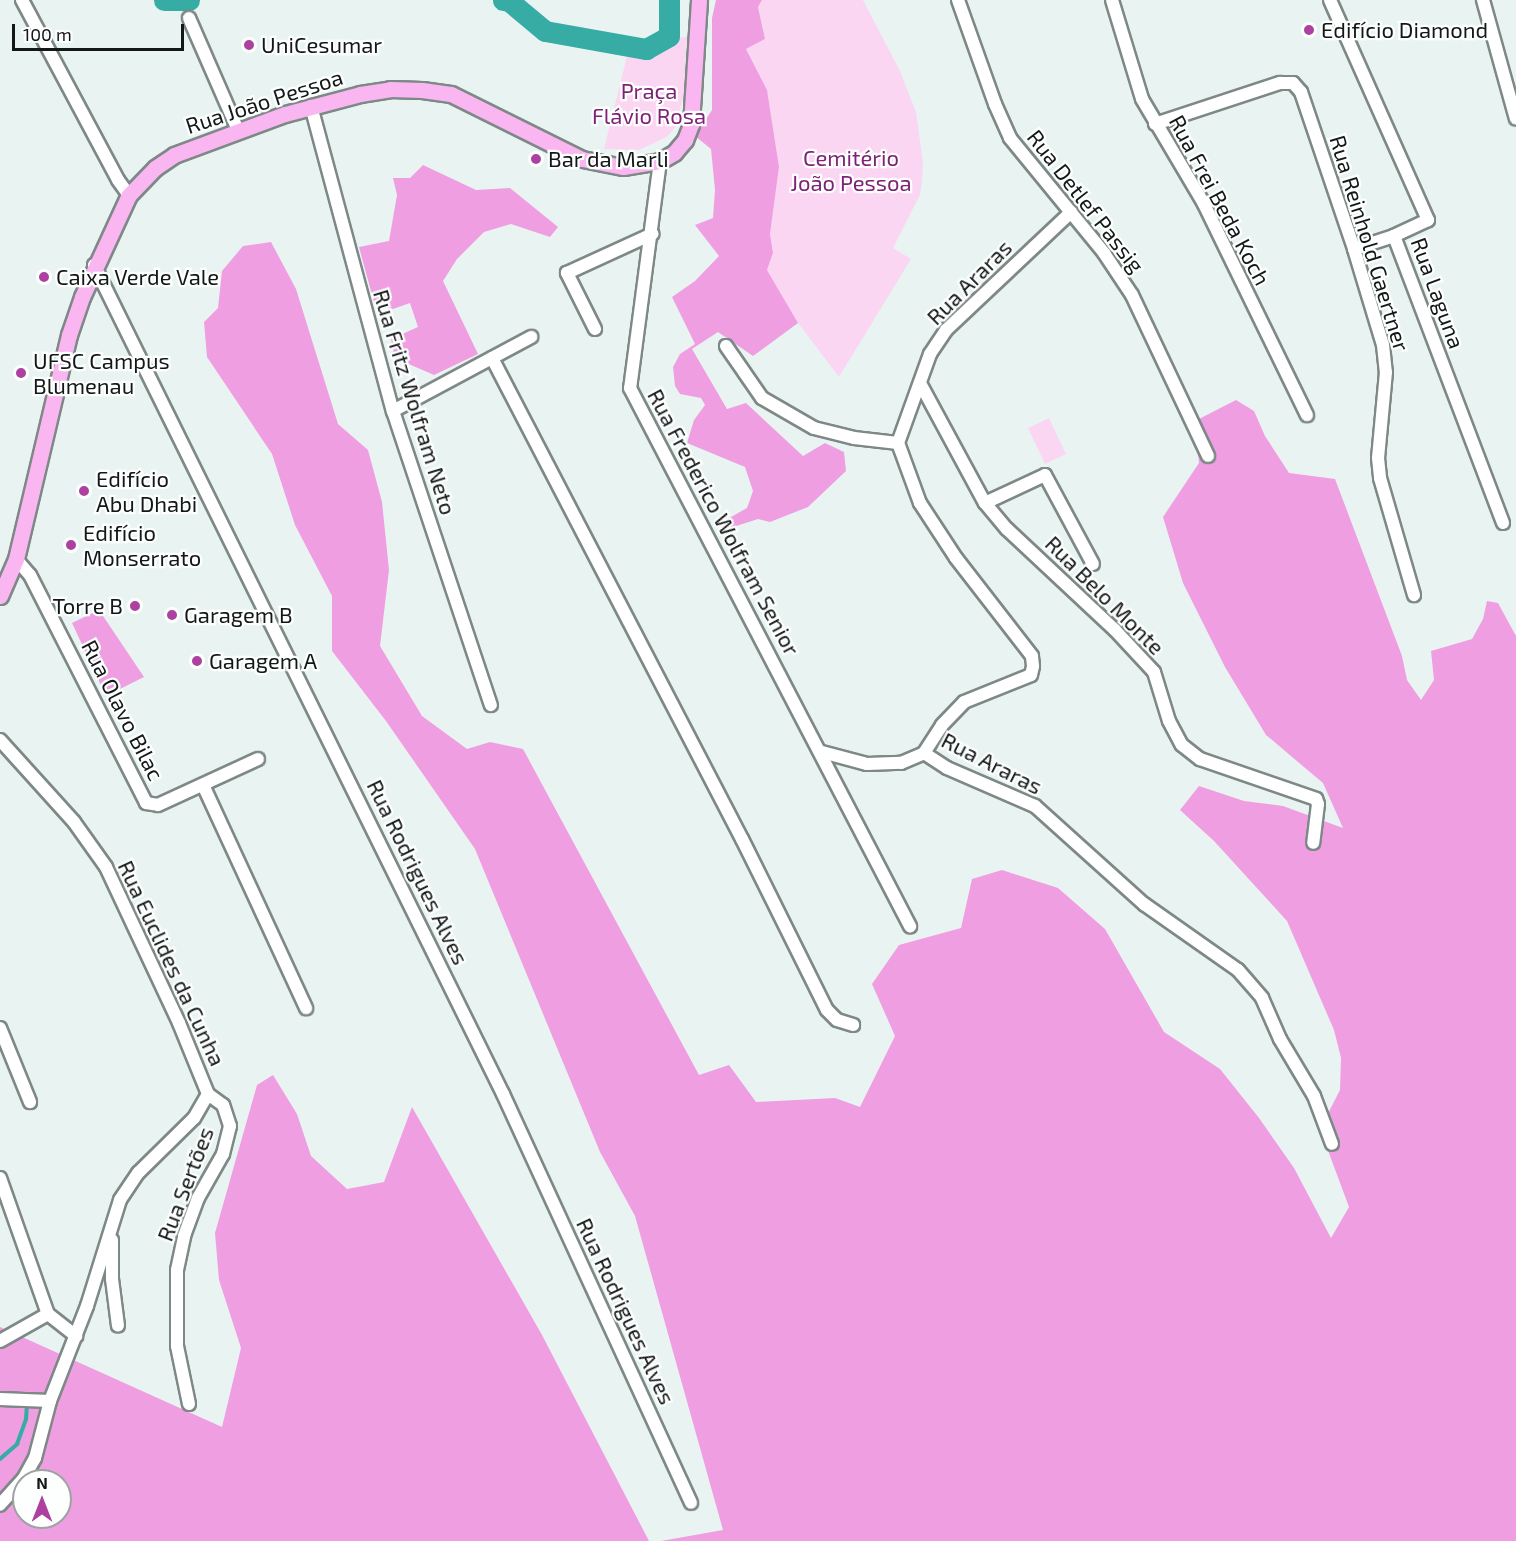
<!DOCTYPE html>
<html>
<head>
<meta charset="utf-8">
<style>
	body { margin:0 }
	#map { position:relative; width:1516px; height:1541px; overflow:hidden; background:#e9f4f2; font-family:"Exo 2",sans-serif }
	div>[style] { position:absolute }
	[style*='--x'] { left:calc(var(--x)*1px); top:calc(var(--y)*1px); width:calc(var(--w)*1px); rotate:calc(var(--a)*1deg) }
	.green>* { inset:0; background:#fbd6f3 }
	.forest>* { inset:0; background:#ef9ee2 }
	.stream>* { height:4px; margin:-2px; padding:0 2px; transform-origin:2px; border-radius:2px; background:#36aca5 }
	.river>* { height:21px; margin:-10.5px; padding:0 10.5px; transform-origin:10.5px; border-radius:10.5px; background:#36aca5 }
	.roads { filter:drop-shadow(2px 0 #7e8887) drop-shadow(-2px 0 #7e8887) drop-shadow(0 2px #7e8887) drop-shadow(0 -2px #7e8887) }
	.minor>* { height:12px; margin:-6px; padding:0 6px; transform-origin:6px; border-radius:6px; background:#fff }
	.major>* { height:15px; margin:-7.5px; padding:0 7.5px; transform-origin:7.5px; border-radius:7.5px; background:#fab6f0 }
	.dots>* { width:16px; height:16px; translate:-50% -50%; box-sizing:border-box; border:3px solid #fdffff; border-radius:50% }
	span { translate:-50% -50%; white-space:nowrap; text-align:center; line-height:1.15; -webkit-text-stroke:4.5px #fdffff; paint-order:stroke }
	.poi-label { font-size:22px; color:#131716 }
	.left { translate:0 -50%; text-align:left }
	.right { translate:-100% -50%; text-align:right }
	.park-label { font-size:22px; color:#7f2275 }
	.street-label { font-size:22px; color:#131716 }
	.north { position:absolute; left:12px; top:1469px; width:60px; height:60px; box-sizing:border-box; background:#fdffff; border:2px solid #9fa2a2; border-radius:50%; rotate:0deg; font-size:16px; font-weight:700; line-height:24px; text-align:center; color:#131716 }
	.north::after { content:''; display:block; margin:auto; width:21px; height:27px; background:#ad41a0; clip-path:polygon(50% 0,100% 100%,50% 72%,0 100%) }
	.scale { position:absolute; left:12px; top:24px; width:172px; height:27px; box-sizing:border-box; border:3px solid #131716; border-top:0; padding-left:8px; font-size:18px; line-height:21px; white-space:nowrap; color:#131716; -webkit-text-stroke:4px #fdffff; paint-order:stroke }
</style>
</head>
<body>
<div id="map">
	<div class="green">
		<div style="clip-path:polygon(762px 0,863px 0,900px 71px,916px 112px,923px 163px,922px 182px,920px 195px,893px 248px,911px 259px,839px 377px,798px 323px,767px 270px,773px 253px,770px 234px,779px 167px,767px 91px,746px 49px,765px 39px,758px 7px)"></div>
		<div style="clip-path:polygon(687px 37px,684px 94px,676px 126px,667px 137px,639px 150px,604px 149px,627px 56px,654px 53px,672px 38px)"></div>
		<div style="clip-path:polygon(1049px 418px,1066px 454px,1045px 464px,1028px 428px)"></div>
	</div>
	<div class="forest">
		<div style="clip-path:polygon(716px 0,762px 0,758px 7px,765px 39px,746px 49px,767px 90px,779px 167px,770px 234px,773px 253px,767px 270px,798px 323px,753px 356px,718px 332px,692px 349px,727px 409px,746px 403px,803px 456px,825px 443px,844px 452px,846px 471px,808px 507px,770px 522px,758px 519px,730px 528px,724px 521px,747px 508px,753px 491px,745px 467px,687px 443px,694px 420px,705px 405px,701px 398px,680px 394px,675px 386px,673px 367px,680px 354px,695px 344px,672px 297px,695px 281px,719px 256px,695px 225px,713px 218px,715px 190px,711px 149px,695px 136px,712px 110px,712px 18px)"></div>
		<div style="clip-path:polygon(423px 165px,476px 190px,510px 188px,558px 227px,550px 237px,511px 224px,484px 232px,457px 259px,443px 281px,478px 354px,434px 375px,395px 358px,391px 339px,418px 327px,410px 303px,393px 309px,375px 306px,359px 247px,389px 241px,397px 195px,393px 178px,410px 178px)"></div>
		<div style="clip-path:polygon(271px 242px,296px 289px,338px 424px,368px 450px,382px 502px,389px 570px,380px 646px,422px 716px,467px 749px,490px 742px,523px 749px,699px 1075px,729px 1065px,756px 1102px,835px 1098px,860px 1107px,895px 1036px,872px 984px,899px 945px,961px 928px,972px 879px,1002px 870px,1058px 888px,1105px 929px,1164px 1032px,1220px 1069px,1259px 1118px,1294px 1168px,1331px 1238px,1349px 1207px,1320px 1129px,1340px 1090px,1341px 1058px,1334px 1030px,1287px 921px,1214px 841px,1180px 810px,1199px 786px,1244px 801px,1283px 806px,1343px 828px,1323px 783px,1266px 735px,1225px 667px,1183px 583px,1163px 517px,1199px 463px,1195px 421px,1236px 400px,1254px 411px,1265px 436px,1289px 473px,1335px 479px,1402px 656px,1407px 680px,1421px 700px,1434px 680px,1431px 651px,1472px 639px,1483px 619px,1487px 601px,1498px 603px,1516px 636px,1516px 1541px,661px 1541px,723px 1530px,635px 1216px,600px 1152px,475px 849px,386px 721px,332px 651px,332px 596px,295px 525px,272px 454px,207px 357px,204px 322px,218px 308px,222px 271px,243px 246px)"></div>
		<div style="clip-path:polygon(99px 610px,144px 677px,106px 696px,72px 623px)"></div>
		<div style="clip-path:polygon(evenodd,273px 1075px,297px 1114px,311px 1156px,347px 1189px,384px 1182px,412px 1107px,542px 1335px,649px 1541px,0 1541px,0 1327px,222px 1427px,241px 1348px,219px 1280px,215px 1233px,257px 1085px,273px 1075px,24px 1481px,60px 1481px,60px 1517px,24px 1517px,24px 1481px)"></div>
	</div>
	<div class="stream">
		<div style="--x:0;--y:1459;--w:23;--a:-41"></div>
		<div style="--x:17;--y:1444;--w:27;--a:-70"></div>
		<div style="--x:26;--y:1419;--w:16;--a:-86"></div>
	</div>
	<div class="river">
		<div style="--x:164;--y:0;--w:25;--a:0"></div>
		<div style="--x:503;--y:0;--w:6;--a:9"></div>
		<div style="--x:509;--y:1;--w:47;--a:39.8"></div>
		<div style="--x:545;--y:31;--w:103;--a:10.1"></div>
		<div style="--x:646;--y:49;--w:26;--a:-29"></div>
		<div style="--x:669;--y:36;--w:36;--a:-90"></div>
	</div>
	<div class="roads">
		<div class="minor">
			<div style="--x:22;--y:0;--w:204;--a:61.9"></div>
			<div style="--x:118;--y:180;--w:19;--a:54"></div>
			<div style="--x:958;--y:0;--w:110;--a:70.4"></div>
			<div style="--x:995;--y:104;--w:37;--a:66"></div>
			<div style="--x:1010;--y:138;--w:149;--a:50.7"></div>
			<div style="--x:1104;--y:253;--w:50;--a:56.3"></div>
			<div style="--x:1132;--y:295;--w:178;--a:64.7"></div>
			<div style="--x:1112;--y:0;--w:103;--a:73.1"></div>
			<div style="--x:1142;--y:99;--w:122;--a:59.4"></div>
			<div style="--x:1204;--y:204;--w:235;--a:64"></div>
			<div style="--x:1330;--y:0;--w:241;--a:66"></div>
			<div style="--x:1428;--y:220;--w:38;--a:155"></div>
			<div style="--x:1394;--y:236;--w:42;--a:162"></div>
			<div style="--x:1483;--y:0;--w:123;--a:74.5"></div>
			<div style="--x:189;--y:18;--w:122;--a:66.4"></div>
			<div style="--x:311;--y:106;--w:316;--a:75"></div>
			<div style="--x:393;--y:411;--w:310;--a:71.6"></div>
			<div style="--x:1155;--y:124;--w:132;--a:-18.2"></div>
			<div style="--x:1280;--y:83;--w:13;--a:0"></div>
			<div style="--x:1293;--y:83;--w:12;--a:48"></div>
			<div style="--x:1301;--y:92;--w:166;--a:71.3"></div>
			<div style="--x:1354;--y:249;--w:100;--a:73.2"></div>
			<div style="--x:1383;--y:345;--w:27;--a:84"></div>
			<div style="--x:1386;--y:372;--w:86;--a:95.3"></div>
			<div style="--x:1378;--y:458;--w:20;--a:84"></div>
			<div style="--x:1380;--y:478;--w:122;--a:73.8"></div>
			<div style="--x:660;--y:161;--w:229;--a:97.5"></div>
			<div style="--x:630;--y:388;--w:607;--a:62.51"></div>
			<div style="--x:1394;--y:236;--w:307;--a:69.2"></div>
			<div style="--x:94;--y:265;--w:924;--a:63.74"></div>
			<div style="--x:503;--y:1094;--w:450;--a:65.3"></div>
			<div style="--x:595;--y:329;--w:63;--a:-116.6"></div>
			<div style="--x:567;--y:273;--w:94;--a:-24.6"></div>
			<div style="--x:726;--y:346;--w:63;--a:55.3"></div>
			<div style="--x:762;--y:398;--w:60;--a:30"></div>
			<div style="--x:814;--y:428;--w:41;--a:14"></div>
			<div style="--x:854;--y:438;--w:44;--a:6.5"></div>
			<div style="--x:492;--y:358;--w:542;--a:62.54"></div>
			<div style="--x:742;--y:839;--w:191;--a:63.6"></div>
			<div style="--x:827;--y:1010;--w:14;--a:45"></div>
			<div style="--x:837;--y:1020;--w:17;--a:17"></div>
			<div style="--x:920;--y:383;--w:136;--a:61.6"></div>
			<div style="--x:985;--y:503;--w:34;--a:50"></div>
			<div style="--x:1007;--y:529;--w:148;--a:43.1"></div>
			<div style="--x:1115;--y:630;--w:57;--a:47.1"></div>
			<div style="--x:1154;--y:672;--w:51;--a:73"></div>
			<div style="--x:1169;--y:721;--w:27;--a:62"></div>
			<div style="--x:1182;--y:745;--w:23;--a:38"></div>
			<div style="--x:1200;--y:759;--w:123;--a:19"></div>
			<div style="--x:1316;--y:799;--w:5;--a:68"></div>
			<div style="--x:1318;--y:804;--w:39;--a:97"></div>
			<div style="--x:393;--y:411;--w:157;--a:-28.2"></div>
			<div style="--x:985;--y:503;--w:66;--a:-25"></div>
			<div style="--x:1045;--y:475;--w:101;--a:61.7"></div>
			<div style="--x:16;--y:559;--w:21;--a:49"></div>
			<div style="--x:30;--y:575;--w:256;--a:63"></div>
			<div style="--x:146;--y:803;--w:12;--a:9"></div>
			<div style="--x:158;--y:805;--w:110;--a:-24.7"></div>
			<div style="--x:0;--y:740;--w:110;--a:47.9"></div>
			<div style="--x:74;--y:822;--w:55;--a:54.6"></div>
			<div style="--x:106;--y:867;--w:172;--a:64.9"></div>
			<div style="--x:179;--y:1023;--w:77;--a:67.8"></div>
			<div style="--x:208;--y:1094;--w:28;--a:120"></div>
			<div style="--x:194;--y:1118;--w:78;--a:135.5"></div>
			<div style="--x:138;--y:1173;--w:32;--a:124"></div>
			<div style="--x:120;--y:1200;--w:111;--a:107.3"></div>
			<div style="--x:87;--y:1306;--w:102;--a:111.3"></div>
			<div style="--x:50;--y:1401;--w:59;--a:104.7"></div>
			<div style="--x:35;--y:1458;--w:23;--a:119"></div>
			<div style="--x:24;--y:1478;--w:36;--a:132"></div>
			<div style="--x:822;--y:752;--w:47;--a:14.9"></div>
			<div style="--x:867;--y:764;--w:34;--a:-2"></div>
			<div style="--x:901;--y:763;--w:25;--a:-23"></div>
			<div style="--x:924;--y:753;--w:33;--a:-57"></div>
			<div style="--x:942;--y:725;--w:32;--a:-46"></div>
			<div style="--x:964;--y:702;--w:72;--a:-21.9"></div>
			<div style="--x:1031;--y:675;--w:9;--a:-77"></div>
			<div style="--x:1033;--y:666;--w:10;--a:-96"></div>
			<div style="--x:1032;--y:656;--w:124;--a:-127.8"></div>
			<div style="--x:956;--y:558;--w:66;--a:-123.2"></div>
			<div style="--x:920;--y:503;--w:64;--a:-110.1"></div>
			<div style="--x:898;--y:443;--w:95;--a:-70.2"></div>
			<div style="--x:930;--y:354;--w:29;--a:-56"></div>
			<div style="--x:946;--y:330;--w:172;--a:-43.3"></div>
			<div style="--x:924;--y:753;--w:27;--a:33"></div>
			<div style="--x:947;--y:768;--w:96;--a:23.4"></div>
			<div style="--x:1035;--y:806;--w:147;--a:42"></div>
			<div style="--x:1144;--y:904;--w:115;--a:35.1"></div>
			<div style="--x:1238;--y:970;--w:37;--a:49"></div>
			<div style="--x:1262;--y:998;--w:45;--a:66.3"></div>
			<div style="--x:1280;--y:1039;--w:66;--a:59.2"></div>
			<div style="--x:1314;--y:1096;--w:51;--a:69.4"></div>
			<div style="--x:203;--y:785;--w:246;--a:65.2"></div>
			<div style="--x:0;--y:1028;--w:80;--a:67.9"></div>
			<div style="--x:0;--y:1178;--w:144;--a:70.6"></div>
			<div style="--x:48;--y:1314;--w:36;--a:38"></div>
			<div style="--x:112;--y:1240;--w:39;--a:90"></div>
			<div style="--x:112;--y:1279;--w:47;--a:82.7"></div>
			<div style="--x:0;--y:1341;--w:55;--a:-29.4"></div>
			<div style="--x:0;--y:1399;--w:50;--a:2.3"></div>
			<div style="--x:189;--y:1404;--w:59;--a:-101.7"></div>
			<div style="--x:177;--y:1346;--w:76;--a:-90"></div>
			<div style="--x:177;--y:1270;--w:35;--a:-78"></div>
			<div style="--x:184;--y:1236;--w:40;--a:-69.8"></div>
			<div style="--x:198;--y:1198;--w:51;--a:-60.4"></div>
			<div style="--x:223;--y:1154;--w:29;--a:-76"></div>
			<div style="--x:230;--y:1126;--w:22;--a:-108"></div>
			<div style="--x:223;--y:1105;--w:19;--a:-144"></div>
		</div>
		<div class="major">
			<div style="--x:0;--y:596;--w:40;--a:-66.6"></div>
			<div style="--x:16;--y:559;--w:230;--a:-76.7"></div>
			<div style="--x:69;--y:335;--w:40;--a:-71.1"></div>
			<div style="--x:82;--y:297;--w:112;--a:-65.3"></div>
			<div style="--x:129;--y:195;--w:37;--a:-46"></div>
			<div style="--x:155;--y:168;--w:23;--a:-34"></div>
			<div style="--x:174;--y:155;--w:118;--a:-20.3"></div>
			<div style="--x:285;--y:114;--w:78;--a:-14.9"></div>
			<div style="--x:360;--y:94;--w:30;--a:-9"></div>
			<div style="--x:390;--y:89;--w:32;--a:2"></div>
			<div style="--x:422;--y:90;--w:29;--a:8"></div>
			<div style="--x:451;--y:94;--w:146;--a:26.4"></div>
			<div style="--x:582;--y:159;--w:42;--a:11"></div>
			<div style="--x:623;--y:167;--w:37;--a:-9"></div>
			<div style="--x:660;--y:161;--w:16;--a:-30"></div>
			<div style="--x:674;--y:153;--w:17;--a:-50"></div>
			<div style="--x:685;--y:140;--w:17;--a:-69"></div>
			<div style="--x:691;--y:124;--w:124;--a:-86.3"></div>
		</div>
	</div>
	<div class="dots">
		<div style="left:1309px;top:30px;background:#ad41a0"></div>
		<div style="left:249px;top:45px;background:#ad41a0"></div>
		<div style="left:536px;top:159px;background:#ad41a0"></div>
		<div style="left:44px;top:277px;background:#ad41a0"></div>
		<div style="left:21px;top:373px;background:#ad41a0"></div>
		<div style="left:84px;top:491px;background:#ad41a0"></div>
		<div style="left:71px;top:545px;background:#ad41a0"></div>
		<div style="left:135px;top:606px;background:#ad41a0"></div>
		<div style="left:172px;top:615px;background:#ad41a0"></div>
		<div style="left:197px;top:661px;background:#ad41a0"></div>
	</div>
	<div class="poi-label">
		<span class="left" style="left:1321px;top:30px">Edifício Diamond</span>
		<span class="left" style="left:261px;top:45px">UniCesumar</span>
		<span class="left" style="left:548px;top:159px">Bar da Marli</span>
		<span class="left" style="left:56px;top:277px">Caixa Verde Vale</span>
		<span class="left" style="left:33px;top:373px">UFSC Campus<br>Blumenau</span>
		<span class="left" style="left:96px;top:491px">Edifício<br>Abu Dhabi</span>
		<span class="left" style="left:83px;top:545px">Edifício<br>Monserrato</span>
		<span class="right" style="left:123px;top:606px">Torre B</span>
		<span class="left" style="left:184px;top:615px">Garagem B</span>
		<span class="left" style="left:209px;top:661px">Garagem A</span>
	</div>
	<div class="park-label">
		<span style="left:649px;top:103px">Praça<br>Flávio Rosa</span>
		<span style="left:851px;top:170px">Cemitério<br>João Pessoa</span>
	</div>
	<div class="street-label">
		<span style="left:264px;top:101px;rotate:-18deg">Rua João Pessoa</span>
		<span style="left:1220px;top:200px;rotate:62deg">Rua Frei Beda Koch</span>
		<span style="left:1086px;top:201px;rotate:52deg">Rua Detlef Passig</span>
		<span style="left:1370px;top:243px;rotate:73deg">Rua Reinhold Gaertner</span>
		<span style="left:969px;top:282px;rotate:-45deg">Rua Araras</span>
		<span style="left:1438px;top:293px;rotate:70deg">Rua Laguna</span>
		<span style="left:415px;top:402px;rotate:73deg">Rua Fritz Wolfram Neto</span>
		<span style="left:724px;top:522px;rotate:62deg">Rua Frederico Wolfram Senior</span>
		<span style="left:1105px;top:595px;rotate:45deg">Rua Belo Monte</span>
		<span style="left:123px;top:710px;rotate:63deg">Rua Olavo Bilac</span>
		<span style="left:992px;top:763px;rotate:27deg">Rua Araras</span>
		<span style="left:418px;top:872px;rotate:64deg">Rua Rodrigues Alves</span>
		<span style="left:172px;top:963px;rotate:65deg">Rua Euclides da Cunha</span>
		<span style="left:185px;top:1184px;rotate:-69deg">Rua Sertões</span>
		<span style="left:626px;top:1311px;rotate:65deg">Rua Rodrigues Alves</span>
	</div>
	<div class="north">N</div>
	<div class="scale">100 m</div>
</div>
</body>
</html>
